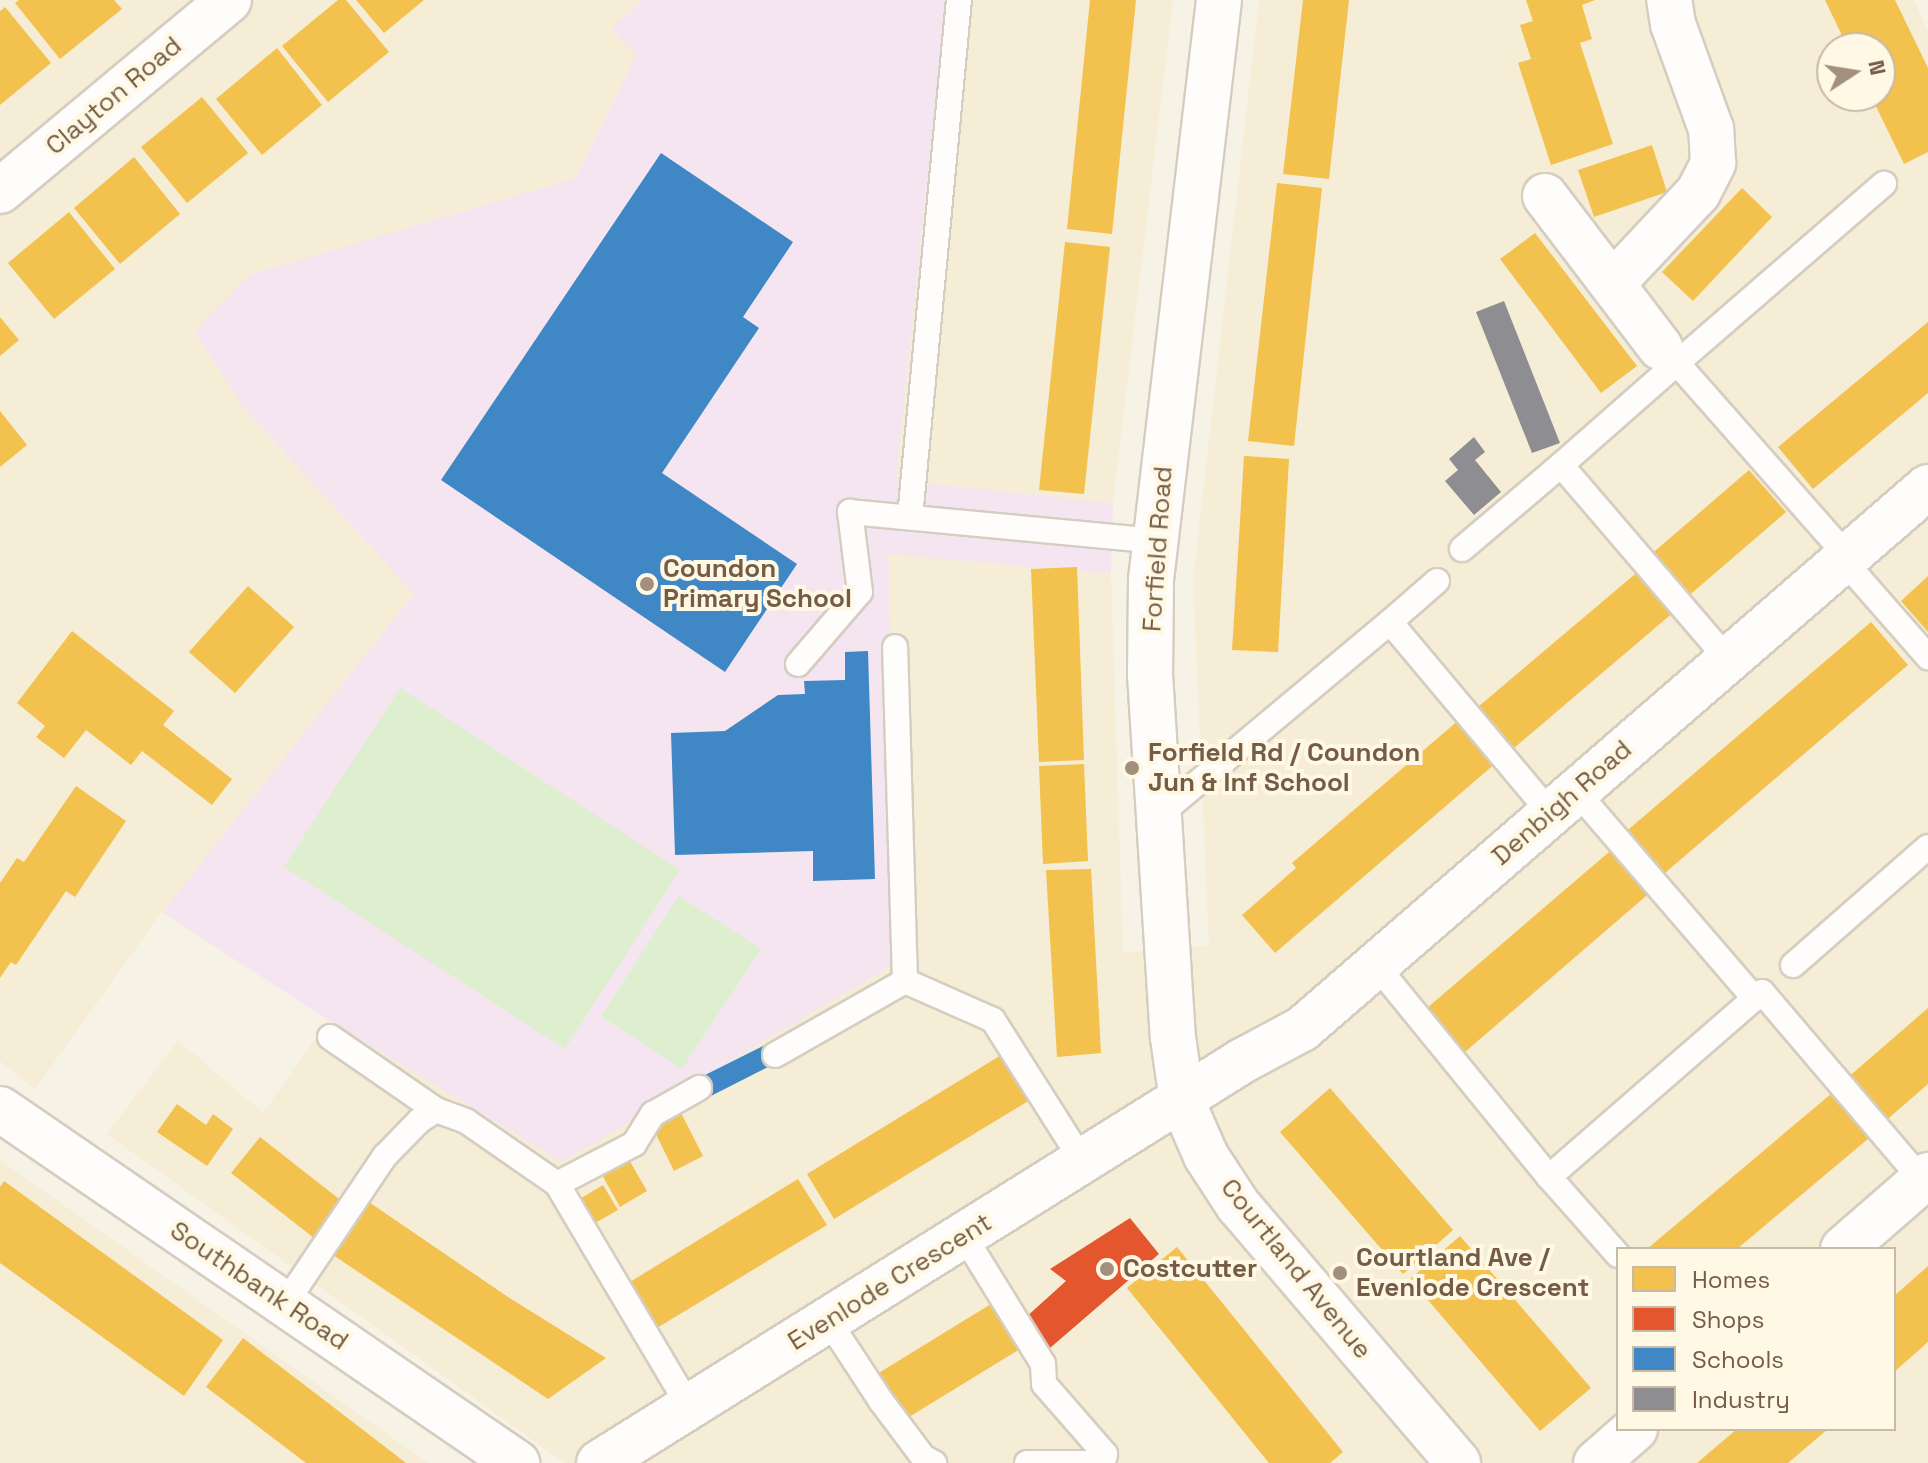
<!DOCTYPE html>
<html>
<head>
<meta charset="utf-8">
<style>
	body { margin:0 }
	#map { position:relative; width:1928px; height:1463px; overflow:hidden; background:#f6f2e5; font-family:"Space Grotesk",sans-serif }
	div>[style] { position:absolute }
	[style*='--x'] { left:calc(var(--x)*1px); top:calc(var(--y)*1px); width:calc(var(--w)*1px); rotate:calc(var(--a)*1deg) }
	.residential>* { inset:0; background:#f6edd7 }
	.education>* { inset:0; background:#f4e5f1 }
	.green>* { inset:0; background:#ddefce }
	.homes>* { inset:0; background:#f2c14e }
	.shops>* { inset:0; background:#e4572e }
	.schools>* { inset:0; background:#3f88c5 }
	.industry>* { inset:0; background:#8d8d92 }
	.roads { filter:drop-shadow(2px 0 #d5cdc0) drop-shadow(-2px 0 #d5cdc0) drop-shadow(0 2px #d5cdc0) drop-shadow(0 -2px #d5cdc0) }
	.lane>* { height:24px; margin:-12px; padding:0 12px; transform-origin:12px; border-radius:12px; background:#fefdfb }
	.street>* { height:44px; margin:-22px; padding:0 22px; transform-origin:22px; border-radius:22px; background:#fefdfb }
	.dots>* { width:22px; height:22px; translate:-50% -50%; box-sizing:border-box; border:4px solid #fff8e5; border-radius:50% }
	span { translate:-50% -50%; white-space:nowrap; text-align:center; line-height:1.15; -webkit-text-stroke:8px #fff8e5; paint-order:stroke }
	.street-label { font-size:26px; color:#755c44 }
	.poi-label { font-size:26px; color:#755c44; font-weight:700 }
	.left { translate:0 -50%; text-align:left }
	.legend { position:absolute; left:1616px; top:1247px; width:280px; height:184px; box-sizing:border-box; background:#fff8e5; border:2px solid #c8baa5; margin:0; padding:10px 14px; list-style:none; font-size:24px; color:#755c44 }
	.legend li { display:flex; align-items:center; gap:16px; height:40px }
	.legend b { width:40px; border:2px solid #c8baa5 }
	.north { position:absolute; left:1816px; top:32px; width:80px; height:80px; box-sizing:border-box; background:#fff8e5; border:2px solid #c8baa5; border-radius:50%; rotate:78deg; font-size:22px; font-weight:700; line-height:32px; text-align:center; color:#755c44 }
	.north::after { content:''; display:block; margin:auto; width:28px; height:36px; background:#a2907c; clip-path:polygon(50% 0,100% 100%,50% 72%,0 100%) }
</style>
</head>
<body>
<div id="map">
	<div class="residential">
		<div style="clip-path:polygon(0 0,643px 0,612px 28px,636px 55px,577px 178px,249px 275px,243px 407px,414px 594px,162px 912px,35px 1089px,0 1061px)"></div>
		<div style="clip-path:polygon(946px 0,1173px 0,1113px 503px,896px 481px)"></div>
		<div style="clip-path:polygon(evenodd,1259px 0,1914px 0,1928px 32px,1928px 1463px,564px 1463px,107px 1134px,178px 1040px,263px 1113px,328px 1020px,562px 1161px,900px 960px,888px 553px,1111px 574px,1123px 952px,1209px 946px,1193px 580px,1259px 0,1832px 48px,1880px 48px,1880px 96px,1832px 96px,1832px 48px,1259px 0,1618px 1249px,1894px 1249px,1894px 1429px,1618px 1429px,1618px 1249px)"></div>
		<div style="clip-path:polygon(0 1160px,428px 1463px,0 1463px)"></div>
	</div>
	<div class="education">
		<div style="clip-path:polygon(643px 0,946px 0,896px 480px,1113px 503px,1111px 574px,888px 554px,900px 960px,562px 1162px,328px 1020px,162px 912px,414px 594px,243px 407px,195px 332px,249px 275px,576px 178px,636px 55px,611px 28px)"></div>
	</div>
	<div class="green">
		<div style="clip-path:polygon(400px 688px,680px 870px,565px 1049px,284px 867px)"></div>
		<div style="clip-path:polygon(679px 896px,761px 949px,682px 1069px,601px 1016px)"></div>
	</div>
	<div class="homes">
		<div style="clip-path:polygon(19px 0,114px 0,122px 9px,60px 59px,15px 3px)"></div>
		<div style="clip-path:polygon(338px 0,346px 0,389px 52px,328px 102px,282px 46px)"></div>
		<div style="clip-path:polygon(356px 0,424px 0,384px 33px)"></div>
		<div style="clip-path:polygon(1090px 0,1136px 0,1112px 234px,1067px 229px)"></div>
		<div style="clip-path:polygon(1303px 0,1349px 0,1329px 179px,1283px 174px)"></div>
		<div style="clip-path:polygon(1526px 0,1595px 0,1582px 5px,1592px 39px,1580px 43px,1613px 144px,1551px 165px,1518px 63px,1531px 59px,1520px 25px,1533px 21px)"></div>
		<div style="clip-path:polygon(1825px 0,1895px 0,1928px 68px,1928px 152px,1904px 164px,1871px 96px,1880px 96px,1880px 48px,1848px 48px)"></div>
		<div style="clip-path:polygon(5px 7px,51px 63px,0 105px,0 11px)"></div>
		<div style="clip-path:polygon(277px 48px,322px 105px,262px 155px,216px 99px)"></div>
		<div style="clip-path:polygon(202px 97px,248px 153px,187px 203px,141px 147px)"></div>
		<div style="clip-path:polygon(1652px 145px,1667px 192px,1594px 217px,1578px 170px)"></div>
		<div style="clip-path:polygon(134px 157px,180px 214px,120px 264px,74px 208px)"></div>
		<div style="clip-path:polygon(1277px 183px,1322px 188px,1294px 446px,1248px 441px)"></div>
		<div style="clip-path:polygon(1742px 188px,1772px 217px,1693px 301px,1662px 272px)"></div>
		<div style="clip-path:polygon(69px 212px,115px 269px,54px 319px,8px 263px)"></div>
		<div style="clip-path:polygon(1535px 233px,1637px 366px,1601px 393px,1500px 259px)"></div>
		<div style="clip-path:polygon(1065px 242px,1110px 247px,1084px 494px,1039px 490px)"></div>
		<div style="clip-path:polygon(0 317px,19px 340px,0 356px)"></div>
		<div style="clip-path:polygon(1928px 322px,1928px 393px,1813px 489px,1778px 447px)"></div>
		<div style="clip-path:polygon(0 411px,27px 445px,0 467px)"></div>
		<div style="clip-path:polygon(1244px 456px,1289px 459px,1278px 652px,1232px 650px)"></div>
		<div style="clip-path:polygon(1749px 470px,1786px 512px,1685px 599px,1648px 557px)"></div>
		<div style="clip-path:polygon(1077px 567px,1084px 760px,1039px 762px,1031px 569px)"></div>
		<div style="clip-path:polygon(1641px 569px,1675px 611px,1507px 754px,1472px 712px)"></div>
		<div style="clip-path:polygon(1928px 576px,1928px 632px,1901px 601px)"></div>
		<div style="clip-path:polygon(248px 586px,294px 627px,235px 693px,189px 652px)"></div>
		<div style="clip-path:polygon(1871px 622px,1908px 665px,1659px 878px,1622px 835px)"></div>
		<div style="clip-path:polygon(72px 631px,174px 711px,163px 725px,232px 779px,212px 805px,142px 751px,131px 765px,86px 730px,64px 758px,36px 737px,45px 726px,17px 703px)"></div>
		<div style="clip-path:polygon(1460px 719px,1497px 762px,1275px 953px,1242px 915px,1296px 868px,1292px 863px)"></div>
		<div style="clip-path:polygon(1084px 764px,1088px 861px,1043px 864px,1039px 766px)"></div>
		<div style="clip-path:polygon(76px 786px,126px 821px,75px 897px,66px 891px,16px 965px,11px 962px,0 978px,0 883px,17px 858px,24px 862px)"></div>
		<div style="clip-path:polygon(1616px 846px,1653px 890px,1458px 1058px,1420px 1014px)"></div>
		<div style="clip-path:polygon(1091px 869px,1101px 1053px,1057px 1057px,1046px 870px)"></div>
		<div style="clip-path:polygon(1928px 1008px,1928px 1084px,1882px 1124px,1845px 1080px)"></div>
		<div style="clip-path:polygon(1011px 1049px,1040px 1094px,834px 1219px,807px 1174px)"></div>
		<div style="clip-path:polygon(1330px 1088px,1453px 1230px,1403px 1274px,1280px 1132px)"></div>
		<div style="clip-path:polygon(1838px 1088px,1875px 1133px,1737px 1249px,1647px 1249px)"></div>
		<div style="clip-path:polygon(177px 1104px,206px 1125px,213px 1114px,233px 1129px,207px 1166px,157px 1132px)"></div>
		<div style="clip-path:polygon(679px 1109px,703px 1156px,674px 1171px,651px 1124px)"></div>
		<div style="clip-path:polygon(260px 1137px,343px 1202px,314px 1238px,231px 1173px)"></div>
		<div style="clip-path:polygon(628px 1158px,647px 1191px,620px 1207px,601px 1173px)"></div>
		<div style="clip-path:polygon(798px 1179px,827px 1225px,652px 1331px,625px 1285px)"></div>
		<div style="clip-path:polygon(4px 1181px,223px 1340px,184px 1396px,0 1263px,0 1187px)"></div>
		<div style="clip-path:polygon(603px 1185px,618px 1210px,588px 1227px,573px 1203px)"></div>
		<div style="clip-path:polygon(363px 1198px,508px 1297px,606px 1358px,548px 1399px,327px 1251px)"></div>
		<div style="clip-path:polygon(1460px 1236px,1591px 1388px,1540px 1431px,1410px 1279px)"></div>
		<div style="clip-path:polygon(1177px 1247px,1343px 1452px,1330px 1463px,1269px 1463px,1127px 1288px)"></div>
		<div style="clip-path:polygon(1928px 1266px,1928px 1342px,1894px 1372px,1894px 1296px)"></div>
		<div style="clip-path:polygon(991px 1304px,1020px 1349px,904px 1420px,877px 1374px)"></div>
		<div style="clip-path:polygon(243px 1338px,332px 1406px,406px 1463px,306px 1463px,206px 1387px)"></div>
		<div style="clip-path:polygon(1737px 1429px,1828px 1429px,1788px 1463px,1697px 1463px)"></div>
	</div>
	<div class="shops">
		<div style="clip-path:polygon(1130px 1218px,1159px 1254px,1050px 1348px,1025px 1318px,1066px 1281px,1050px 1269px)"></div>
	</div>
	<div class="schools">
		<div style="clip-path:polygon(661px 153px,793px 242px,743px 317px,759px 328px,662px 473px,797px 564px,725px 672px,441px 480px)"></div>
		<div style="clip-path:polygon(868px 651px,875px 879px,813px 881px,813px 851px,675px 855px,671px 733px,725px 731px,778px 695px,805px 694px,804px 681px,845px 680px,845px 652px)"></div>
		<div style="clip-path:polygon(769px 1043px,778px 1062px,705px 1099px,695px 1080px)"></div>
	</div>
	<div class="industry">
		<div style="clip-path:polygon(1504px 301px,1560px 443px,1532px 453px,1476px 312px)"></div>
		<div style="clip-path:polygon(1474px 437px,1485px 452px,1475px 460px,1501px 492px,1474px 515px,1445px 481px,1458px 470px,1449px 459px)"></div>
	</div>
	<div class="roads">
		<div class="lane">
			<div style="--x:1677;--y:363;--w:154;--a:138.7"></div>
			<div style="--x:1561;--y:465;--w:257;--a:49.4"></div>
			<div style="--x:910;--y:517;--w:519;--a:-84.59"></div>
			<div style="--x:1462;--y:549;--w:130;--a:-40.3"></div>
			<div style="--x:1848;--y:557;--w:259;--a:-131.4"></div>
			<div style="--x:1677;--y:363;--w:274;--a:-40.9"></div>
			<div style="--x:1844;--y:561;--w:128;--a:48.8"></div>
			<div style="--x:1437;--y:581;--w:62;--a:138.9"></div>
			<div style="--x:1390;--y:622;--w:249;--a:50"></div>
			<div style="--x:798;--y:664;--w:95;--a:-49.3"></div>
			<div style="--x:860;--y:592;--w:81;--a:-97.1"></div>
			<div style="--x:850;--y:512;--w:306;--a:5.4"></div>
			<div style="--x:1576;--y:791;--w:274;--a:49.3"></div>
			<div style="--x:1159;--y:815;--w:301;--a:-39.9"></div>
			<div style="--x:1376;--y:965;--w:274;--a:50.8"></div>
			<div style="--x:1549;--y:1177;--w:282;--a:-41"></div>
			<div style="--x:1762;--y:992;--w:247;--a:49.6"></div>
			<div style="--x:1793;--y:965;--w:179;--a:-41.2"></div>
			<div style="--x:905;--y:981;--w:96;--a:23.9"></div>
			<div style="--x:993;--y:1020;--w:168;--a:57.6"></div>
			<div style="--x:330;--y:1037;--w:129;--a:34.6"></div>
			<div style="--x:436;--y:1110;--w:32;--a:20"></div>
			<div style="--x:466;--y:1121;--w:111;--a:34.7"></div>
			<div style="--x:557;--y:1184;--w:87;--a:-27.5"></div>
			<div style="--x:634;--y:1144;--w:36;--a:-58"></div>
			<div style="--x:653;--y:1114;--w:53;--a:-29.5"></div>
			<div style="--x:775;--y:1055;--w:150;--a:-29.6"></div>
			<div style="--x:905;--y:981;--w:334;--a:-91.7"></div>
			<div style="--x:1549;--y:1177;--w:104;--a:48.5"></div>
			<div style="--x:557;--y:1184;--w:258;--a:59.3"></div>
			<div style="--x:964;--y:1236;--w:150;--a:58.3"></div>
			<div style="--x:1043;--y:1364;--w:20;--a:87"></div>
			<div style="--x:1044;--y:1384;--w:93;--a:48.9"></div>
			<div style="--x:1105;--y:1454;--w:8;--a:104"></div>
			<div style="--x:285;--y:1304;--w:179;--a:-56"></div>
			<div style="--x:385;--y:1156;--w:49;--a:-45.8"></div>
			<div style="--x:419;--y:1121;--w:20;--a:-33"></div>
			<div style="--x:828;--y:1320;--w:97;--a:56.8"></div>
			<div style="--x:881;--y:1401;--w:70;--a:53.1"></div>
			<div style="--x:923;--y:1457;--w:13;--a:29"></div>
			<div style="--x:1027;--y:1463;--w:76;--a:0"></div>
		</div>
		<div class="street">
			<div style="--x:1219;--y:0;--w:584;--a:96.69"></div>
			<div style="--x:1151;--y:580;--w:94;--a:90.6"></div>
			<div style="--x:1150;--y:674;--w:364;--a:86.4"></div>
			<div style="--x:1173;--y:1037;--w:65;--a:82"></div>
			<div style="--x:1182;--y:1101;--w:60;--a:66.4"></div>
			<div style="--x:1206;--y:1156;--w:59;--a:56.9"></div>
			<div style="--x:1238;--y:1205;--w:339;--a:49.5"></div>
			<div style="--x:0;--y:191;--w:298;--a:-39.8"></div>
			<div style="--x:1545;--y:196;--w:190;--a:52.7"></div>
			<div style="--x:1614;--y:282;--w:122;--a:-46.7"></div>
			<div style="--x:1698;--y:193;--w:34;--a:-63"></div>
			<div style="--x:1713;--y:163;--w:34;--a:-93"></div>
			<div style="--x:1711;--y:129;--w:112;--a:-109.9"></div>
			<div style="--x:1673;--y:24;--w:24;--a:-99"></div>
			<div style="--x:0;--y:1109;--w:627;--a:34.4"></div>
			<div style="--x:1843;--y:1249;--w:113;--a:-41"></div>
			<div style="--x:599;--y:1463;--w:758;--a:-32.01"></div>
			<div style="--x:1242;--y:1061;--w:68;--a:-28.1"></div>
			<div style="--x:1302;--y:1029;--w:828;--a:-40.89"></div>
			<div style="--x:1596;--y:1463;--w:52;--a:-41.1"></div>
		</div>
	</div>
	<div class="dots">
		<div style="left:647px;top:584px;background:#a2907c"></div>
		<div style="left:1132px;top:768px;background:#a2907c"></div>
		<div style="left:1107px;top:1269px;background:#a2907c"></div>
		<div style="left:1340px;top:1273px;background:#a2907c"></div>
	</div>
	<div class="street-label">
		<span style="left:114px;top:96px;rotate:-40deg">Clayton Road</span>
		<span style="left:1158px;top:549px;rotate:-86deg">Forfield Road</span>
		<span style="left:1562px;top:803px;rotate:-41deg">Denbigh Road</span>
		<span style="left:1296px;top:1269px;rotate:51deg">Courtland Avenue</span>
		<span style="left:890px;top:1282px;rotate:-32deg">Evenlode Crescent</span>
		<span style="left:259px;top:1286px;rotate:34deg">Southbank Road</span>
	</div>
	<div class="poi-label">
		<span class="left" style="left:663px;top:584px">Coundon<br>Primary School</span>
		<span class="left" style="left:1148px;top:768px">Forfield Rd / Coundon<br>Jun &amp; Inf School</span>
		<span class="left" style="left:1356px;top:1273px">Courtland Ave /<br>Evenlode Crescent</span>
		<span class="left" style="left:1123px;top:1269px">Costcutter</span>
	</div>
	<ul class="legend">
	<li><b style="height:22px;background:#f2c14e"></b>Homes</li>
	<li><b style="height:22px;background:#e4572e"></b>Shops</li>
	<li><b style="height:22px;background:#3f88c5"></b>Schools</li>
	<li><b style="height:22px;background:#8d8d92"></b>Industry</li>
	</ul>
	<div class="north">N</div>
</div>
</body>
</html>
